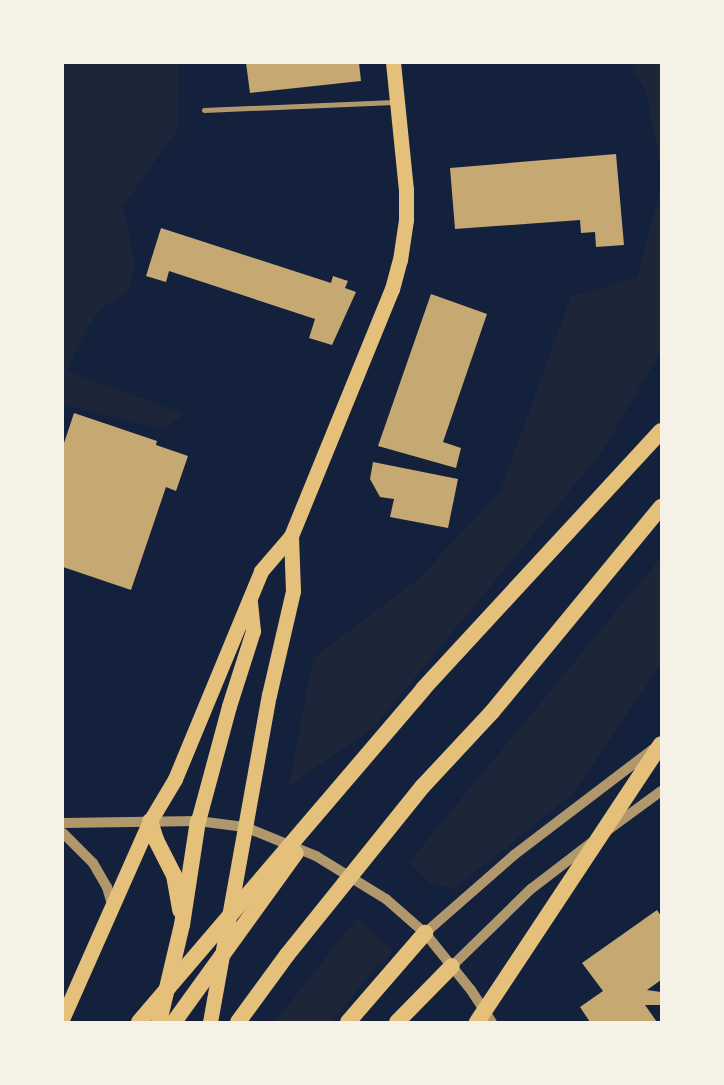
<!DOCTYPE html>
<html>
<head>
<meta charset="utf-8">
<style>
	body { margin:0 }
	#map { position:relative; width:724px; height:1085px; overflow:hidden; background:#14213d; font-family:Montserrat,sans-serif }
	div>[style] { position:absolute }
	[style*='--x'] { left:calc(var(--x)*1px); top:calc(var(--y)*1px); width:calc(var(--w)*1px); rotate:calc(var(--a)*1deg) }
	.green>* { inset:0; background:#1d2539 }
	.building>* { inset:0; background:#c6a872 }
	.service>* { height:4.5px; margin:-2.25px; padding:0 2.25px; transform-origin:2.25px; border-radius:2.25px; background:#b1986c }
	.tertiary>* { height:10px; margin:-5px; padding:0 5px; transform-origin:5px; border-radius:5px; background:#b1986c }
	.primary>* { height:15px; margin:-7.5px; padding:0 7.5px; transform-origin:7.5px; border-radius:7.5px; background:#e5c07b }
	.motorway>* { height:16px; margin:-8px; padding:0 8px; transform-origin:8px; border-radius:8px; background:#e5c07b }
	span { translate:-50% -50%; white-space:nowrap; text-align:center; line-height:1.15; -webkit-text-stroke:4.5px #f6f1e7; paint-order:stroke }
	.frame { position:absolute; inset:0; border:64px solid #f6f1e7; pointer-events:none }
</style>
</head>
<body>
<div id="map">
	<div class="green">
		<div style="clip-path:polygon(63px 63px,179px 63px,178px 129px,123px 206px,135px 264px,128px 291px,103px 307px,88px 326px,66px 371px,185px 414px,163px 429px,63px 404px)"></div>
		<div style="clip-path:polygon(630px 63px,661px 63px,661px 172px,647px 94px)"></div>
		<div style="clip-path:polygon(661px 187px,661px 352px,601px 453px,373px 728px,289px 786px,313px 658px,418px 579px,500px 492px,571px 296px,637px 278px)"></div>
		<div style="clip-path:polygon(661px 557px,661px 664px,573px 794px,455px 888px,430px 883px,409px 862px)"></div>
		<div style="clip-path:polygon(357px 918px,393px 951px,384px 963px,376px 966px,332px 1022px,275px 1022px)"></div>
	</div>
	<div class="building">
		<div style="clip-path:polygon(246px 63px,359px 63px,361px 81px,250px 93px)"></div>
		<div style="clip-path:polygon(616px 154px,624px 245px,596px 247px,595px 232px,581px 233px,580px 220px,455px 229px,450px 168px)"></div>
		<div style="clip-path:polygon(161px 228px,331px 283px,333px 276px,348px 281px,345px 288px,356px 292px,332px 345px,309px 338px,315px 319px,169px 271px,166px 282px,146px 276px)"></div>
		<div style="clip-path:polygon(431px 294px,487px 314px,443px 442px,461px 448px,456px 468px,378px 446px)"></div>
		<div style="clip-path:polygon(74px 413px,157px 441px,156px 445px,188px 456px,176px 491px,166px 487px,131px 590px,63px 567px,63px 446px)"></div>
		<div style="clip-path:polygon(373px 462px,458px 479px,448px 528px,390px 517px,394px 499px,380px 497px,370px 479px)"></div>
		<div style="clip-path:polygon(657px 910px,661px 916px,661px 980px,647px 990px,661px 992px,661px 1005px,645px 1005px,657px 1022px,590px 1022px,580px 1007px,603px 991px,582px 963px)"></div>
	</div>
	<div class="service">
		<div style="--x:204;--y:110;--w:190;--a:-2.4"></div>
	</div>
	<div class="tertiary">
		<div style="--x:63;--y:823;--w:135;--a:-0.8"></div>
		<div style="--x:198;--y:821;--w:47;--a:7.3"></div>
		<div style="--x:245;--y:827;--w:77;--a:22.2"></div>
		<div style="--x:316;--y:856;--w:82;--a:31.6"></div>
		<div style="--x:386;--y:899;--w:52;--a:41.1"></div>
		<div style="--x:425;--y:933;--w:73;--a:51.1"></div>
		<div style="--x:471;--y:990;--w:38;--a:57"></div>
		<div style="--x:608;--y:830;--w:66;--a:-36.3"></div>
		<div style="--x:63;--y:833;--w:42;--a:45"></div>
		<div style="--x:93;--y:863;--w:28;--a:60"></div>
		<div style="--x:107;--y:887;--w:19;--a:74"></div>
		<div style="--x:425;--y:933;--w:118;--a:-41.2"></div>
		<div style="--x:514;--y:855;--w:178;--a:-37.3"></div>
		<div style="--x:452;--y:966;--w:110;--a:-44.3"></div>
		<div style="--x:531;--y:889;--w:76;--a:-37.5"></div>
	</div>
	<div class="primary">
		<div style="--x:198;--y:821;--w:119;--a:-74.9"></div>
		<div style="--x:229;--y:706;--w:79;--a:-72.3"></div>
		<div style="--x:253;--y:631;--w:29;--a:-96"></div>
		<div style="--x:63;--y:1017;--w:214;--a:-66.1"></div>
		<div style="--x:150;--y:821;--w:49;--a:-59.2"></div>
		<div style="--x:175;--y:779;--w:225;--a:-67.5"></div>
		<div style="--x:261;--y:571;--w:46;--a:-49.4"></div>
		<div style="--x:291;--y:536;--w:267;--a:-67.8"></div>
		<div style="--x:392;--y:289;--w:30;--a:-75"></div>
		<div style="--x:400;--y:260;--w:40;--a:-81.5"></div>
		<div style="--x:406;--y:220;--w:30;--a:-90"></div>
		<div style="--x:406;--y:190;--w:128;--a:-95.8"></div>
		<div style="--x:210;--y:1022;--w:332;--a:-79.8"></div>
		<div style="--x:269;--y:695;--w:107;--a:-77"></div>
		<div style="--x:293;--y:591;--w:55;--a:-92.1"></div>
	</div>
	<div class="motorway">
		<div style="--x:150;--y:821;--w:20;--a:72"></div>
		<div style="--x:156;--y:840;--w:39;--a:63"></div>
		<div style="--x:174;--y:875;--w:36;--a:80"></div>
		<div style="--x:139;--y:1022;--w:438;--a:-49.5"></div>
		<div style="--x:423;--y:689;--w:351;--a:-47.3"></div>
		<div style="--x:159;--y:1022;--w:100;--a:-76.7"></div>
		<div style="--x:182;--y:925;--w:105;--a:-81.3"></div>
		<div style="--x:174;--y:1022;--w:208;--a:-54.2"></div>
		<div style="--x:238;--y:1022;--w:83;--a:-53.8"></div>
		<div style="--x:287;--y:955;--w:217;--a:-51.2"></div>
		<div style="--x:423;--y:786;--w:101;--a:-47"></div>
		<div style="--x:492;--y:712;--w:266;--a:-50.5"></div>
		<div style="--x:348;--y:1022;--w:118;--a:-49.1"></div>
		<div style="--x:397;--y:1022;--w:78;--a:-45.5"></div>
		<div style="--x:477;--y:1022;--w:333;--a:-56.5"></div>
	</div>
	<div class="frame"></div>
</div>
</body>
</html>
